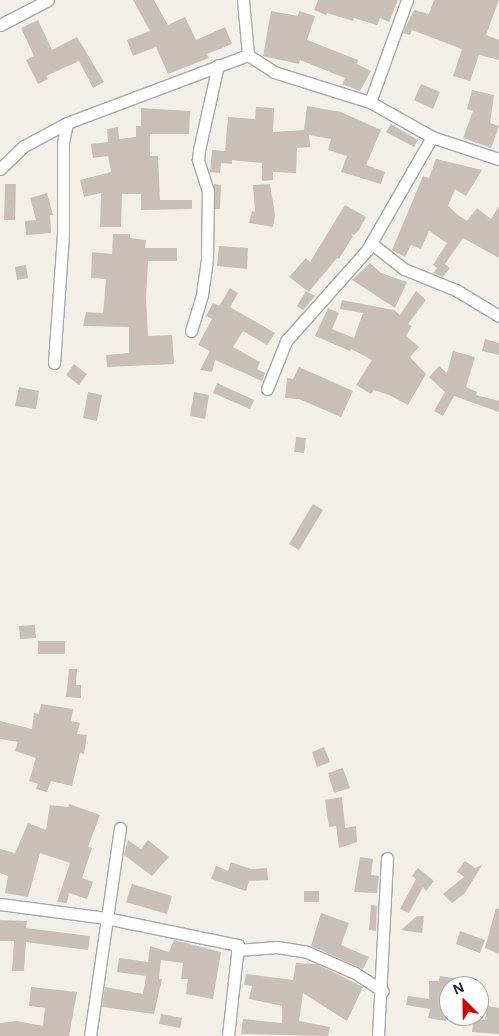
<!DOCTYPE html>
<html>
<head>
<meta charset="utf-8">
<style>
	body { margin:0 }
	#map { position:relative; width:499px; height:1036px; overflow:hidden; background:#f2efe9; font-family:Helvetica,sans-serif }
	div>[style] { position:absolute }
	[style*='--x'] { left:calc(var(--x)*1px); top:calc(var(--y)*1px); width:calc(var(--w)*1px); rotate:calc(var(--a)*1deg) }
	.building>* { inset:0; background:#c7bfb8 }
	.roads { filter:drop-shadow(1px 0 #a9a9a9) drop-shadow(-1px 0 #a9a9a9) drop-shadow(0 1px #a9a9a9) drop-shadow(0 -1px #a9a9a9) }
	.street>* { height:11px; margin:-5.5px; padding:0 5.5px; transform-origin:5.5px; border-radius:5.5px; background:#fff }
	span { translate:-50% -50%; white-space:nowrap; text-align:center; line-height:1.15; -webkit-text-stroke:4.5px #fff; paint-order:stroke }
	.north { position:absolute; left:439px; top:976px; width:50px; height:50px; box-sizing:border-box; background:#fff; border:1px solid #a7a7a7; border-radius:50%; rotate:337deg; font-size:14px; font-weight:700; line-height:20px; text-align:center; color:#222 }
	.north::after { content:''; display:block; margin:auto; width:18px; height:22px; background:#d40000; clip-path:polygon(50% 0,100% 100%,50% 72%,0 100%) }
</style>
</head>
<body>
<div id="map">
	<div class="building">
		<div style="clip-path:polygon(133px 0,154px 0,168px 25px,185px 17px,196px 40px,225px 27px,232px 44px,207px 54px,209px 58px,168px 74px,156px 47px,133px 56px,127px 40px,150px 31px)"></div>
		<div style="clip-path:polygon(318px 0,398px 0,389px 22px,380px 18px,377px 25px,354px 18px,353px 21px,327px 13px,326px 15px,314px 10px)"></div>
		<div style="clip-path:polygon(434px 0,499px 0,486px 35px,499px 40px,499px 60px,479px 55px,470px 81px,453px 76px,462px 49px,412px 30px,410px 35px,403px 33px,414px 10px,429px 14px)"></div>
		<div style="clip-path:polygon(271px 11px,298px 16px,299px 11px,315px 16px,307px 40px,358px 60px,357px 64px,371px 71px,360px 91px,342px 84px,345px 78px,300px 60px,299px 64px,263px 56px)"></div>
		<div style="clip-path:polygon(38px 20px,52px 50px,77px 37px,104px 82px,93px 88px,79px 61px,46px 76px,48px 79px,38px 84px,26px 60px,34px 56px,21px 28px)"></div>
		<div style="clip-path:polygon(421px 84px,440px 92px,433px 109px,414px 100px)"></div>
		<div style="clip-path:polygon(472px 90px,494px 95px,490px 123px,499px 126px,491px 148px,463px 138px,473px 111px,467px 109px)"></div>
		<div style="clip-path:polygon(307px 106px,341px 112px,381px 130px,366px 165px,385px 172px,381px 184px,341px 172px,347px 156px,328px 150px,331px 139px,309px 135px,310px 147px,297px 148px,296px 173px,273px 172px,273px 180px,262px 181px,262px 163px,232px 160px,232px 164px,221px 163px,220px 173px,210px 172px,212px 150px,225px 151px,228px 117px,255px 119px,256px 107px,274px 108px,273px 132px,304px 130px)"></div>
		<div style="clip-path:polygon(141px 108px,190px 111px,189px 134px,150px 134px,150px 156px,158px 156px,160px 200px,192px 200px,192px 209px,141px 210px,141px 194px,122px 194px,121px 227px,100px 227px,101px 193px,84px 197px,80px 180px,111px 172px,108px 156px,93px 158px,91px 144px,108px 142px,107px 129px,118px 127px,119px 139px,136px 137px,136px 126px,141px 126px)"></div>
		<div style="clip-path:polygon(391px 124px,418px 140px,414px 147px,386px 132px)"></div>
		<div style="clip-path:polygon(436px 159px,482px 170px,466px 196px,455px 189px,448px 206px,458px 215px,467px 221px,477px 208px,491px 219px,499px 206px,499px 258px,463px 238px,445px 264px,450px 268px,443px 277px,433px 273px,437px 268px,433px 265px,447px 243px,429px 231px,421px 249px,411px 245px,405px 257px,392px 250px,423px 176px,429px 178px)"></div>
		<div style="clip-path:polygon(5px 184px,16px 184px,15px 220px,4px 220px)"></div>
		<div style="clip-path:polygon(214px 184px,221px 185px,220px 209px,215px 209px)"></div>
		<div style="clip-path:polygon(270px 184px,275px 215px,273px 227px,249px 223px,252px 211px,255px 212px,253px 185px)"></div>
		<div style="clip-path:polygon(47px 193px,53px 215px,50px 215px,51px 233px,26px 235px,25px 221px,36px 220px,30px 198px)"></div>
		<div style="clip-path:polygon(345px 205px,366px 217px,359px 230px,354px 235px,351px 234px,353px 236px,339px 259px,337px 258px,309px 292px,289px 277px,306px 258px,310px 262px)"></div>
		<div style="clip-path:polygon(113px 234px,130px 234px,130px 238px,146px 240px,145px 248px,177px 248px,177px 261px,148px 261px,146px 298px,148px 336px,172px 335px,174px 364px,107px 367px,106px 355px,129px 353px,129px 327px,83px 326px,86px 312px,103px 313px,106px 279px,91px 278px,92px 252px,112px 254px)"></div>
		<div style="clip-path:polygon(219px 246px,248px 248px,247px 269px,217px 266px)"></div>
		<div style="clip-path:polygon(370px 263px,381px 273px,407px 282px,395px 308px,352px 280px)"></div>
		<div style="clip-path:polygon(26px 265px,28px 278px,17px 280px,15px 267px)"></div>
		<div style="clip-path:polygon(230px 288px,238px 293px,230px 307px,275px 333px,267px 345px,243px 331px,233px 347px,260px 362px,257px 369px,265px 373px,262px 381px,215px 360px,212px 372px,200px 370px,210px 351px,198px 345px,212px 319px,206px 316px,213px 303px,219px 306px)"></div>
		<div style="clip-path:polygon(306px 291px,315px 296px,303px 310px,297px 306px)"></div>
		<div style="clip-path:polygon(416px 291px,426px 300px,408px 324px,412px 326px,406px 336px,419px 347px,410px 357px,426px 374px,408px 405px,389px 395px,374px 390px,371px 394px,356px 385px,372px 360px,351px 349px,350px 351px,315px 336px,328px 308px,339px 313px,332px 329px,354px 338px,363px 313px,340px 309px,342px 300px,394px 310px,400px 315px)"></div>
		<div style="clip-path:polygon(485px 339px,499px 343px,499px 355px,482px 351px)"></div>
		<div style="clip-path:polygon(453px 351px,475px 357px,466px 387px,477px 392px,476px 395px,499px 401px,499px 412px,454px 396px,443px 416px,434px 411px,445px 392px,429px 377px,439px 366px,447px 373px)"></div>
		<div style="clip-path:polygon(74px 364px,87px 374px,79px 385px,66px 375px)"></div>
		<div style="clip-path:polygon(299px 367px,353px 391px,341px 417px,299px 399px,285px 398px,287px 378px,293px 379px)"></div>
		<div style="clip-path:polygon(217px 383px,254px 400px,250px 409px,213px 393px)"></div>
		<div style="clip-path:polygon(19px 387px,39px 391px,36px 409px,15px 406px)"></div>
		<div style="clip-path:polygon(88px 392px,102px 395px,97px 421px,83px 418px)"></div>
		<div style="clip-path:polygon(194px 392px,209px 395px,205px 419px,190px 416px)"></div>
		<div style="clip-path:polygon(296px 437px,306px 438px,304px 453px,294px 452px)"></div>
		<div style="clip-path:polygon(313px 504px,323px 510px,299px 550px,289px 544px)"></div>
		<div style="clip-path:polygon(35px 625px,36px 638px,20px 639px,19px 626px)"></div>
		<div style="clip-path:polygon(38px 641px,65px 641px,65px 654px,38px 654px)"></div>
		<div style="clip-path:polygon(69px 669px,77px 669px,76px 685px,81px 685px,81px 698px,66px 697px)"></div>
		<div style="clip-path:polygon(41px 704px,73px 709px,71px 721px,80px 723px,77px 734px,87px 735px,84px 754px,80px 753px,72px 786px,51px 781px,47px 792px,36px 789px,38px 784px,29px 781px,36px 758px,15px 751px,18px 742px,0 739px,0 721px,32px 729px,34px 713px,39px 714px)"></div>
		<div style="clip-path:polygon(324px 747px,330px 762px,317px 767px,312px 752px)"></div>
		<div style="clip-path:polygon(343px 768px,350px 788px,334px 793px,328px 773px)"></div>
		<div style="clip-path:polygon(342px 797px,345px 828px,356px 826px,357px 842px,339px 848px,336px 826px,329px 827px,325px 800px)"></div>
		<div style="clip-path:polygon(69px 804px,100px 815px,88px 847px,92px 848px,82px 878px,93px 882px,87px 899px,69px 893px,67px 903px,57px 902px,70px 863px,40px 853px,28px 897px,5px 893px,8px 876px,0 873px,0 849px,15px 853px,28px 823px,46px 830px,50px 805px,68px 807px)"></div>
		<div style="clip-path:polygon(128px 840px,141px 849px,148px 840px,169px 857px,152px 876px,124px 855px)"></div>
		<div style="clip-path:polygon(360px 857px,373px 859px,371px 875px,379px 876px,377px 893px,354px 892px)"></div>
		<div style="clip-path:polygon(465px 861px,475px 868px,482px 865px,465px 893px,452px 903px,443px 894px,464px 877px,457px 872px)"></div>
		<div style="clip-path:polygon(231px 862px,251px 869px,267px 868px,268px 880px,249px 881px,246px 891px,211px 879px,216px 866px,228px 871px)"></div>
		<div style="clip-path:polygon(418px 868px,434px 881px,426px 891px,423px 887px,409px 913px,400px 909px,416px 879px,412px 876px)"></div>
		<div style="clip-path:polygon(132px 884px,172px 896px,167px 914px,126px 902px)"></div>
		<div style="clip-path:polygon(304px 891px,319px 891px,319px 902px,304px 902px)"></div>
		<div style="clip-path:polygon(371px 905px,377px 906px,376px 931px,369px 930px)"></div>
		<div style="clip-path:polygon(496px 908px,499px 909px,499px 954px,485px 948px)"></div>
		<div style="clip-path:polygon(321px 913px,349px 923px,341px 945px,369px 957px,363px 969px,311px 946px)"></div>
		<div style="clip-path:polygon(417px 916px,424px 916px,422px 933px,401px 930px)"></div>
		<div style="clip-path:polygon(0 920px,27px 921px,26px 928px,90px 936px,88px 950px,26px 942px,24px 971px,12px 971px,14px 941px,0 941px)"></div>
		<div style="clip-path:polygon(460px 931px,485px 940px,480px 953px,456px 944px)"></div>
		<div style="clip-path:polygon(174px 940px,221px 952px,213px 999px,186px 994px,188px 979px,181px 979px,183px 963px,161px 960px,159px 979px,162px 979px,154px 1014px,102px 1007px,105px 987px,143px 994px,146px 976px,117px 972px,119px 958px,148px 962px,150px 946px,169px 952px)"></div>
		<div style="clip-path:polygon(296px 963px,317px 964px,363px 987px,347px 1021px,303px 993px,299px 1021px,330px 1027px,328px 1036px,241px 1034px,243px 1019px,282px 1023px,282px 1006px,249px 999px,252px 986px,244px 985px,246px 974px,293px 980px)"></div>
		<div style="clip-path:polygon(440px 976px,470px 981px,470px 986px,449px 986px,446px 1021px,428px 1018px,430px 1009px,406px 1005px,408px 996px,429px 999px,429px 981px,439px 981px)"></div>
		<div style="clip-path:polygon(31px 987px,77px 992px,69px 1036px,0 1036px,0 1023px,17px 1021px,43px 1026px,45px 1008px,29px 1006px)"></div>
		<div style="clip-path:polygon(487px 1006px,499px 1008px,499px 1034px,472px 1032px,473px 1019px,485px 1020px)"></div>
		<div style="clip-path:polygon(161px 1014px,182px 1018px,180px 1028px,159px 1024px)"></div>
	</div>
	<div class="roads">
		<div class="street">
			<div style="--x:243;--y:0;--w:55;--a:84.8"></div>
			<div style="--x:0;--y:25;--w:54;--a:-27.5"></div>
			<div style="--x:248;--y:55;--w:31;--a:33"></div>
			<div style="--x:274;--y:72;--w:101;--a:17.4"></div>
			<div style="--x:370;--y:102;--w:71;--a:29.4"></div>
			<div style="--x:432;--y:137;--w:71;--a:18.2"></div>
			<div style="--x:370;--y:102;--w:109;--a:-70.1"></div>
			<div style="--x:0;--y:169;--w:33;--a:-44"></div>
			<div style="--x:24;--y:146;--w:49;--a:-28.1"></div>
			<div style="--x:67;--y:123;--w:193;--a:-20.6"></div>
			<div style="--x:371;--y:243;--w:42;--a:38.2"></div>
			<div style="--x:404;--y:269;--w:56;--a:22"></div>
			<div style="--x:456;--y:290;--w:50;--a:31.2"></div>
			<div style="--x:191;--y:331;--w:38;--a:-73"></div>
			<div style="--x:202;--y:295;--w:36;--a:-82"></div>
			<div style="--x:207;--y:259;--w:68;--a:-89.2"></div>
			<div style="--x:208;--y:191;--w:33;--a:-108"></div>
			<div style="--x:198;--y:160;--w:10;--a:-84"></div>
			<div style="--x:199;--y:150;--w:87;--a:-77.4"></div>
			<div style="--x:54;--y:363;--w:129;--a:-86"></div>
			<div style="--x:63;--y:234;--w:91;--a:-90"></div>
			<div style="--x:63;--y:143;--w:20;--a:-79"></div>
			<div style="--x:267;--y:389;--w:52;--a:-68.4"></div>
			<div style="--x:286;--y:341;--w:122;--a:-48.3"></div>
			<div style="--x:367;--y:250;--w:130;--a:-60.1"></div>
			<div style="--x:0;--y:904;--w:107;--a:7.5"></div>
			<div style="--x:106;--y:918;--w:135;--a:11.6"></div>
			<div style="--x:238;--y:945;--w:92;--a:96.3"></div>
			<div style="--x:237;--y:950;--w:40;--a:-4.3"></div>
			<div style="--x:277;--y:947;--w:30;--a:9"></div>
			<div style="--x:307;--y:952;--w:52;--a:23.6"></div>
			<div style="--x:355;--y:973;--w:33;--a:33"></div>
			<div style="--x:90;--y:1036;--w:210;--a:-81.8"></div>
			<div style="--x:378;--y:1036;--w:178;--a:-87.1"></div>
		</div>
	</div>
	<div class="north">N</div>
</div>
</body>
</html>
